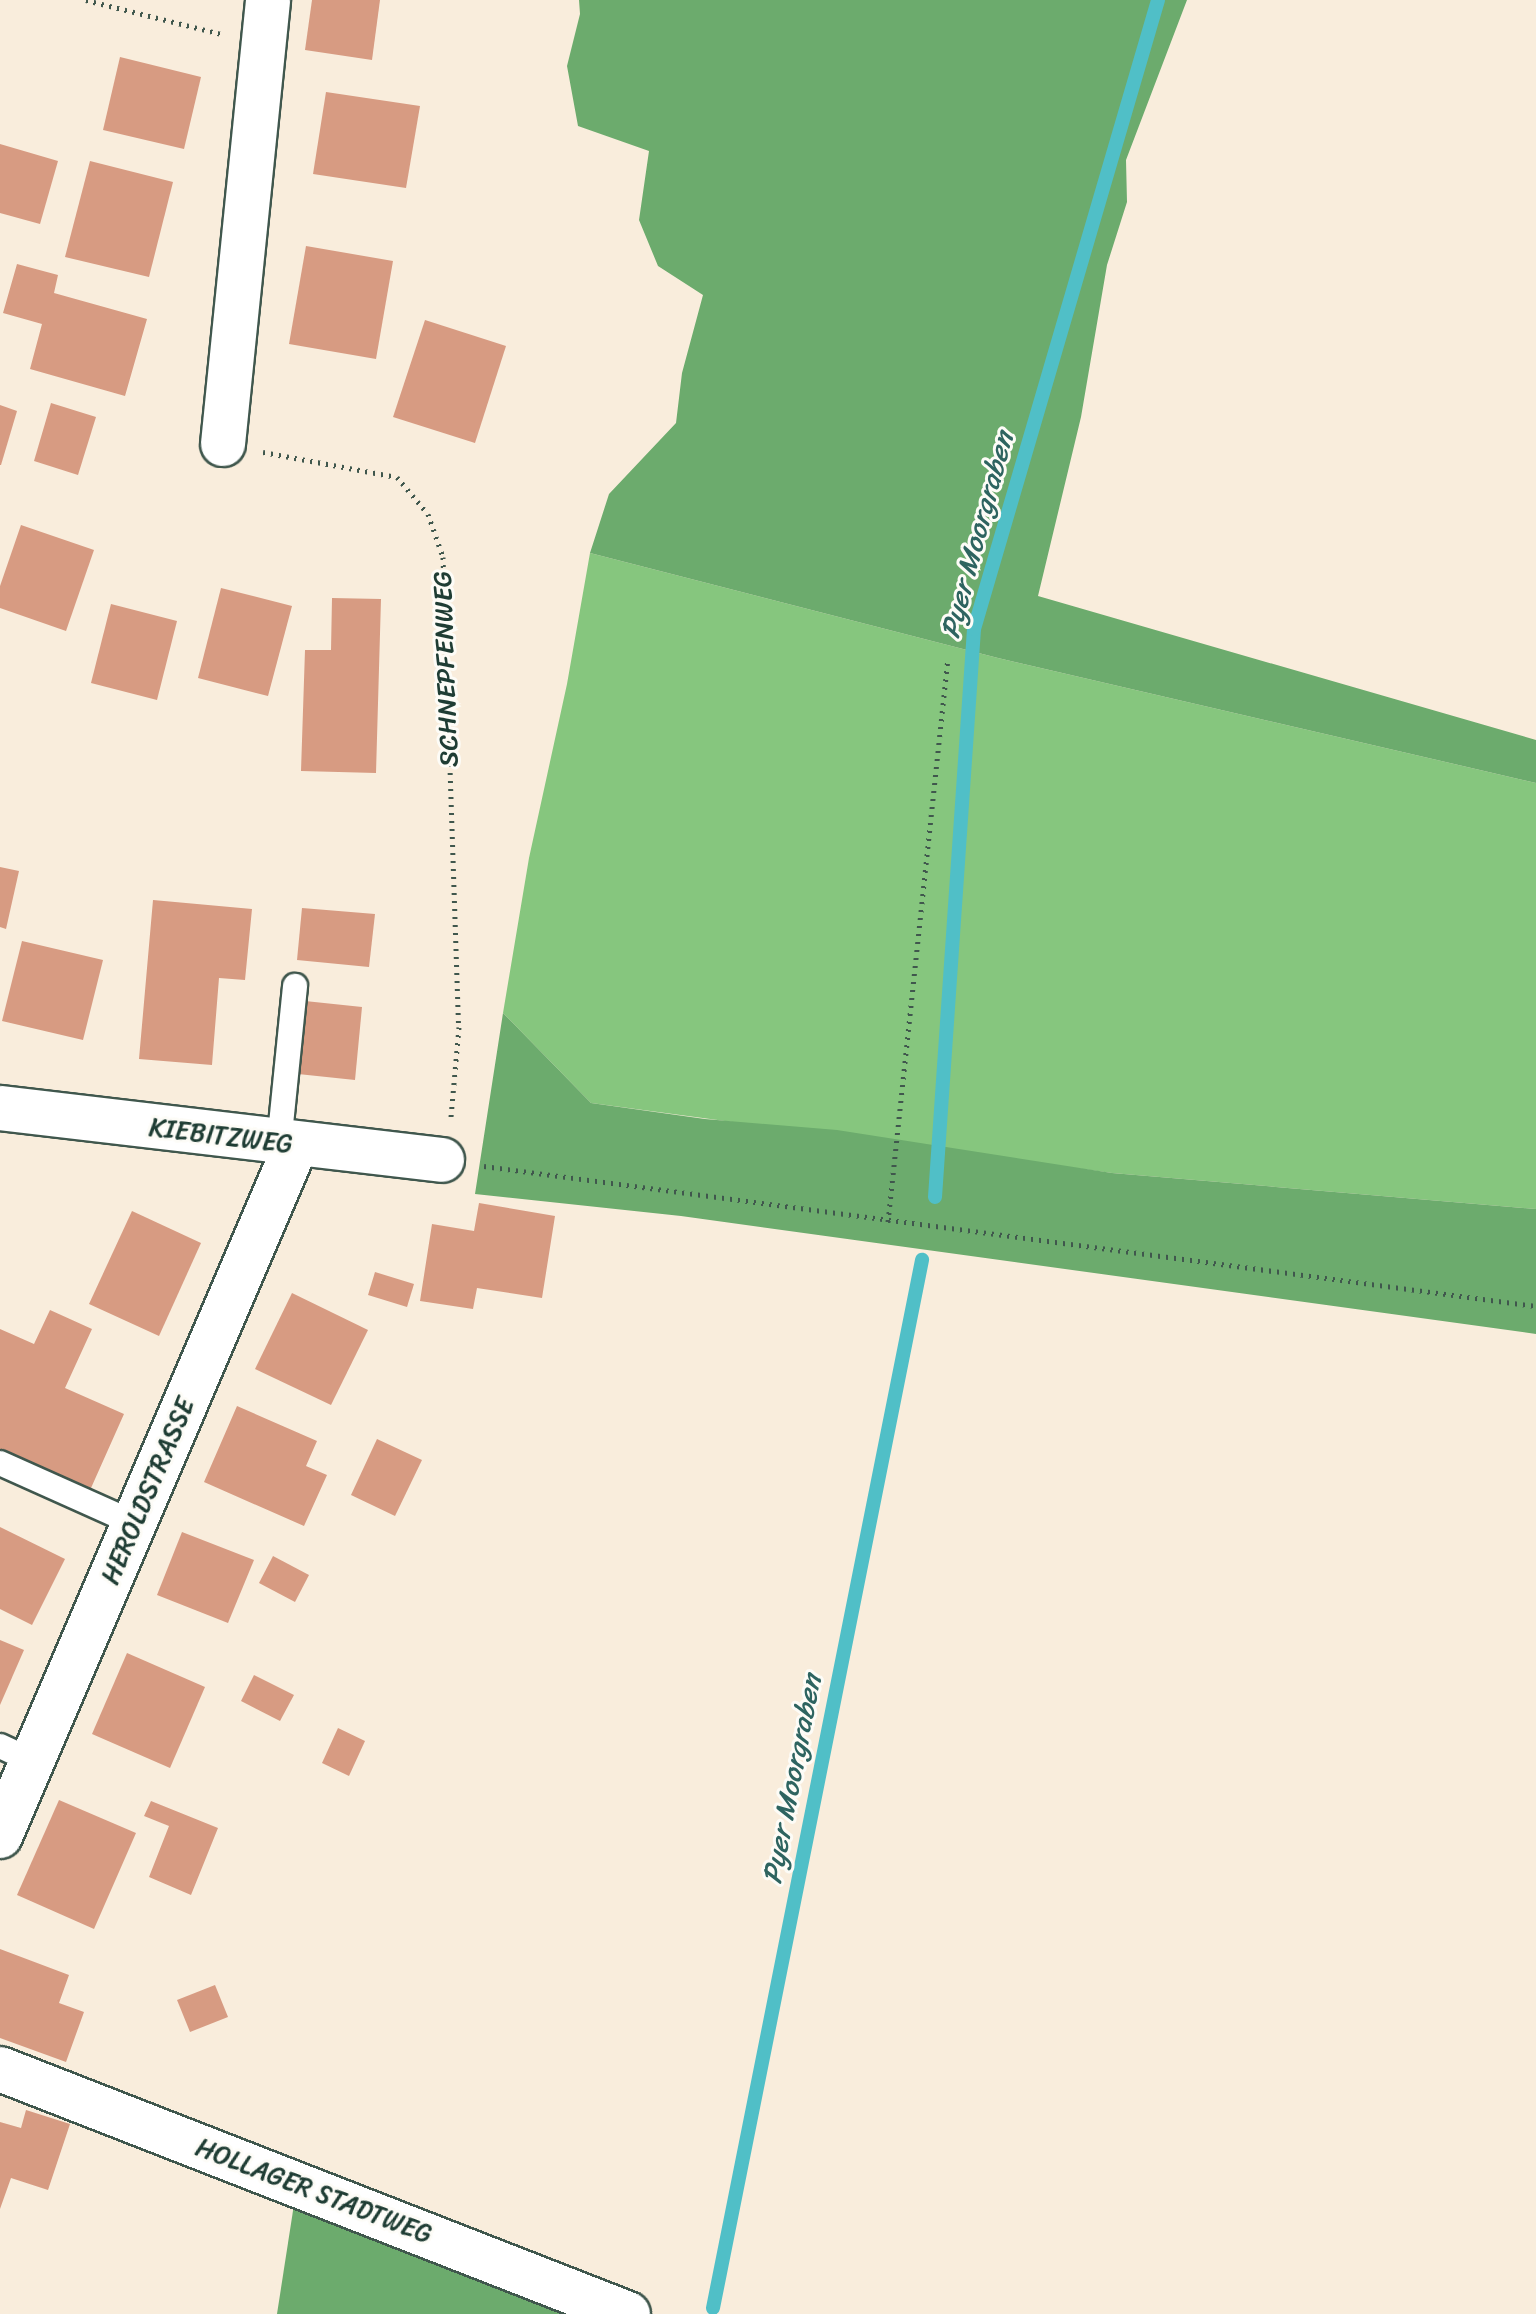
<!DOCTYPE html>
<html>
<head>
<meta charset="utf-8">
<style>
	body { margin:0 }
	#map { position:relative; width:1536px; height:2314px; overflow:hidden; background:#f9eddc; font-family:Sriracha,sans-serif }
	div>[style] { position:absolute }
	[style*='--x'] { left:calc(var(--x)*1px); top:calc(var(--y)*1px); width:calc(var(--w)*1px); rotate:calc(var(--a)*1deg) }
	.green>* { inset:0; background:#86c67e }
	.forest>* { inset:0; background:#6cab6d }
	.stream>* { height:14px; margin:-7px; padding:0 7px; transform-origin:7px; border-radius:7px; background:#50bfc7 }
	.building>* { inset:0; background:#d79b82 }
	.path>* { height:5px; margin-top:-2.5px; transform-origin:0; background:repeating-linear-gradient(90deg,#40574d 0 2px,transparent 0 8px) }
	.roads { filter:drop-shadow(2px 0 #40574d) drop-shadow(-2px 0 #40574d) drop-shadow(0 2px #40574d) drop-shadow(0 -2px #40574d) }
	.service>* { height:24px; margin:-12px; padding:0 12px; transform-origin:12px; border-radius:12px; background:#fff }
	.minor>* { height:44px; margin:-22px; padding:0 22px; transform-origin:22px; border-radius:22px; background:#fff }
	span { translate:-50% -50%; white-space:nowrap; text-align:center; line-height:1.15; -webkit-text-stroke:6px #fdfcf7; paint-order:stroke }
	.street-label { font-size:26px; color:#1f3d34 }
	.water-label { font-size:28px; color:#2e6460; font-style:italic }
</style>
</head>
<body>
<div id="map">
	<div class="green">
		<div style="clip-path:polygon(590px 553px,998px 658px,1536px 783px,1536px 1209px,1112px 1173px,591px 1103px,503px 1013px,529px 858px,567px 684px)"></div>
	</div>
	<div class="forest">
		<div style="clip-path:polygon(579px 0,1187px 0,1126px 160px,1127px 202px,1107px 265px,1081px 417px,1038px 596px,1536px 740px,1536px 783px,998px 658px,590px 553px,609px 494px,676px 423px,682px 373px,703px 295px,658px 266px,639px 220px,649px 151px,578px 126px,567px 66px,580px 14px)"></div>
		<div style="clip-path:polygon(503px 1013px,591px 1103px,705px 1119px,837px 1130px,1112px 1173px,1536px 1209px,1536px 1334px,681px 1216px,475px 1194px)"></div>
		<div style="clip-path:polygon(297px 2185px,628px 2314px,277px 2314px)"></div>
	</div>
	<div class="stream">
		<div style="--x:935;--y:1197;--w:569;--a:-86.07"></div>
		<div style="--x:974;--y:629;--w:655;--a:-73.69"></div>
		<div style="--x:713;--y:2308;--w:1069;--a:-78.72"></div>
	</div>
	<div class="building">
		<div style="clip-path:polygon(312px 0,380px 0,372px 60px,305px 50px)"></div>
		<div style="clip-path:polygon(120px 57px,201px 77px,184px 149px,103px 130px)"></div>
		<div style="clip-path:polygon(326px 92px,420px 106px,406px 188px,313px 174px)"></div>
		<div style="clip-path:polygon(0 144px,58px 161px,40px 224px,0 213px)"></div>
		<div style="clip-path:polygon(90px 161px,173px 182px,149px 277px,65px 257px)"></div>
		<div style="clip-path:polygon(306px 246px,393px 261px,376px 359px,289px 344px)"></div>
		<div style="clip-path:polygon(17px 264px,58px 275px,54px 293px,147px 319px,125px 396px,30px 369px,42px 324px,3px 313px)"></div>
		<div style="clip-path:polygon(425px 320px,506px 346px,475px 443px,393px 417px)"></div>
		<div style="clip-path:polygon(51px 403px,96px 417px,78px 475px,34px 461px)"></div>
		<div style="clip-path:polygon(0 405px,17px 411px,1px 465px,0 465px)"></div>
		<div style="clip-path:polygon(21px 525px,94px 550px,66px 631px,0 608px,0 586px)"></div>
		<div style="clip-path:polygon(221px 588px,292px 606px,268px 696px,198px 678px)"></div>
		<div style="clip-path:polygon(332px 598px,381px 599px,376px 773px,301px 771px,305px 650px,331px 650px)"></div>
		<div style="clip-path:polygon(111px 604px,177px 621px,157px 700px,91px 683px)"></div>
		<div style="clip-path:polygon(0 867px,19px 871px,6px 929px,0 927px)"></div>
		<div style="clip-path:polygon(153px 900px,252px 909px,245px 980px,219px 978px,212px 1065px,139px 1059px)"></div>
		<div style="clip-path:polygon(302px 908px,375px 914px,369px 967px,297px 960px)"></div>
		<div style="clip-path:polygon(22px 941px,103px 960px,83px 1040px,2px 1021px)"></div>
		<div style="clip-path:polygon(305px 1001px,362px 1007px,355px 1080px,298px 1074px)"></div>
		<div style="clip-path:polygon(479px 1203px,555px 1216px,542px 1298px,477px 1288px,473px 1309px,420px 1301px,432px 1224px,474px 1231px)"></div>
		<div style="clip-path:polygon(132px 1211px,201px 1243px,159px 1336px,89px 1304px)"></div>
		<div style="clip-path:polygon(375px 1272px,414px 1284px,407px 1307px,368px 1295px)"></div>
		<div style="clip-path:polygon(292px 1293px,368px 1330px,331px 1405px,255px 1369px)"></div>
		<div style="clip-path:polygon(50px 1310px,92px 1329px,65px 1388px,124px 1414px,87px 1497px,0 1458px,0 1329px,34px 1344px)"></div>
		<div style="clip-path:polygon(237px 1406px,317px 1441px,306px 1466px,327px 1475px,304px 1526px,204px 1482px)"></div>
		<div style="clip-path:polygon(377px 1439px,422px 1460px,395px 1516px,351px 1495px)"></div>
		<div style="clip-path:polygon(0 1527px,65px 1559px,32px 1625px,0 1609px)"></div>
		<div style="clip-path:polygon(182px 1532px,254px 1560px,228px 1623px,157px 1595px)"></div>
		<div style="clip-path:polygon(273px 1556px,309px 1575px,295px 1602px,259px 1583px)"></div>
		<div style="clip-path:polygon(0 1640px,24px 1650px,0 1705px)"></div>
		<div style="clip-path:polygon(127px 1653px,205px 1687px,170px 1768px,92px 1734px)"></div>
		<div style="clip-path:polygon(254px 1675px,294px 1695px,280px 1721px,241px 1701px)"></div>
		<div style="clip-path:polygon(338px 1728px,365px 1741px,349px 1776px,322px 1763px)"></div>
		<div style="clip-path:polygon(59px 1800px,136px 1833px,94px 1929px,17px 1895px)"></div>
		<div style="clip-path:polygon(151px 1801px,218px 1828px,191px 1895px,149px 1877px,169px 1826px,144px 1816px)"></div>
		<div style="clip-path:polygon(0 1949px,69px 1975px,59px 2003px,84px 2012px,66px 2062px,0 2038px)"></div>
		<div style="clip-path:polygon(215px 1985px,228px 2017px,190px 2032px,177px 2000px)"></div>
		<div style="clip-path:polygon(26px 2110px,70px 2124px,48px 2190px,11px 2178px,0 2209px,0 2122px,21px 2128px)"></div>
	</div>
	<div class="path">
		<div style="--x:86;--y:0;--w:139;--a:14.1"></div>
		<div style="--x:263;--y:452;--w:136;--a:10.6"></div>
		<div style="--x:397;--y:477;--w:48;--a:50"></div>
		<div style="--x:428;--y:514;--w:46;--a:70.8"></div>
		<div style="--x:443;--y:557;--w:470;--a:88.1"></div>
		<div style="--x:459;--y:1027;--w:90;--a:95.1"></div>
		<div style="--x:484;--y:1166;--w:1061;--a:7.58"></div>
		<div style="--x:888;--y:1222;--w:567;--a:-83.93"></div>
	</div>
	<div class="roads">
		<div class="service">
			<div style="--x:279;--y:1144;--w:159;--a:-84.2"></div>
			<div style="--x:0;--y:1463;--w:147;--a:24.1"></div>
			<div style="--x:0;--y:1746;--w:35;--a:25"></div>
		</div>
		<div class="minor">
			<div style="--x:223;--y:444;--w:446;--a:-84.2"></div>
			<div style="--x:0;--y:1108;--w:445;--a:6.7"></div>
			<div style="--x:0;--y:1836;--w:752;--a:-66.81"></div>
			<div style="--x:0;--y:2069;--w:674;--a:21.31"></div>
		</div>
	</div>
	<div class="street-label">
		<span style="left:446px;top:669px;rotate:-92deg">SCHNEPFENWEG</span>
		<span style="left:221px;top:1136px;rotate:7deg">KIEBITZWEG</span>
		<span style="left:148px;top:1491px;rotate:-67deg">HEROLDSTRASSE</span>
		<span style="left:314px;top:2191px;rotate:21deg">HOLLAGER STADTWEG</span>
	</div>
	<div class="water-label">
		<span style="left:977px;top:535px;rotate:-75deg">Pyer Moorgraben</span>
		<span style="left:792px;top:1779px;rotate:-79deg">Pyer Moorgraben</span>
	</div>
</div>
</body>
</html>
